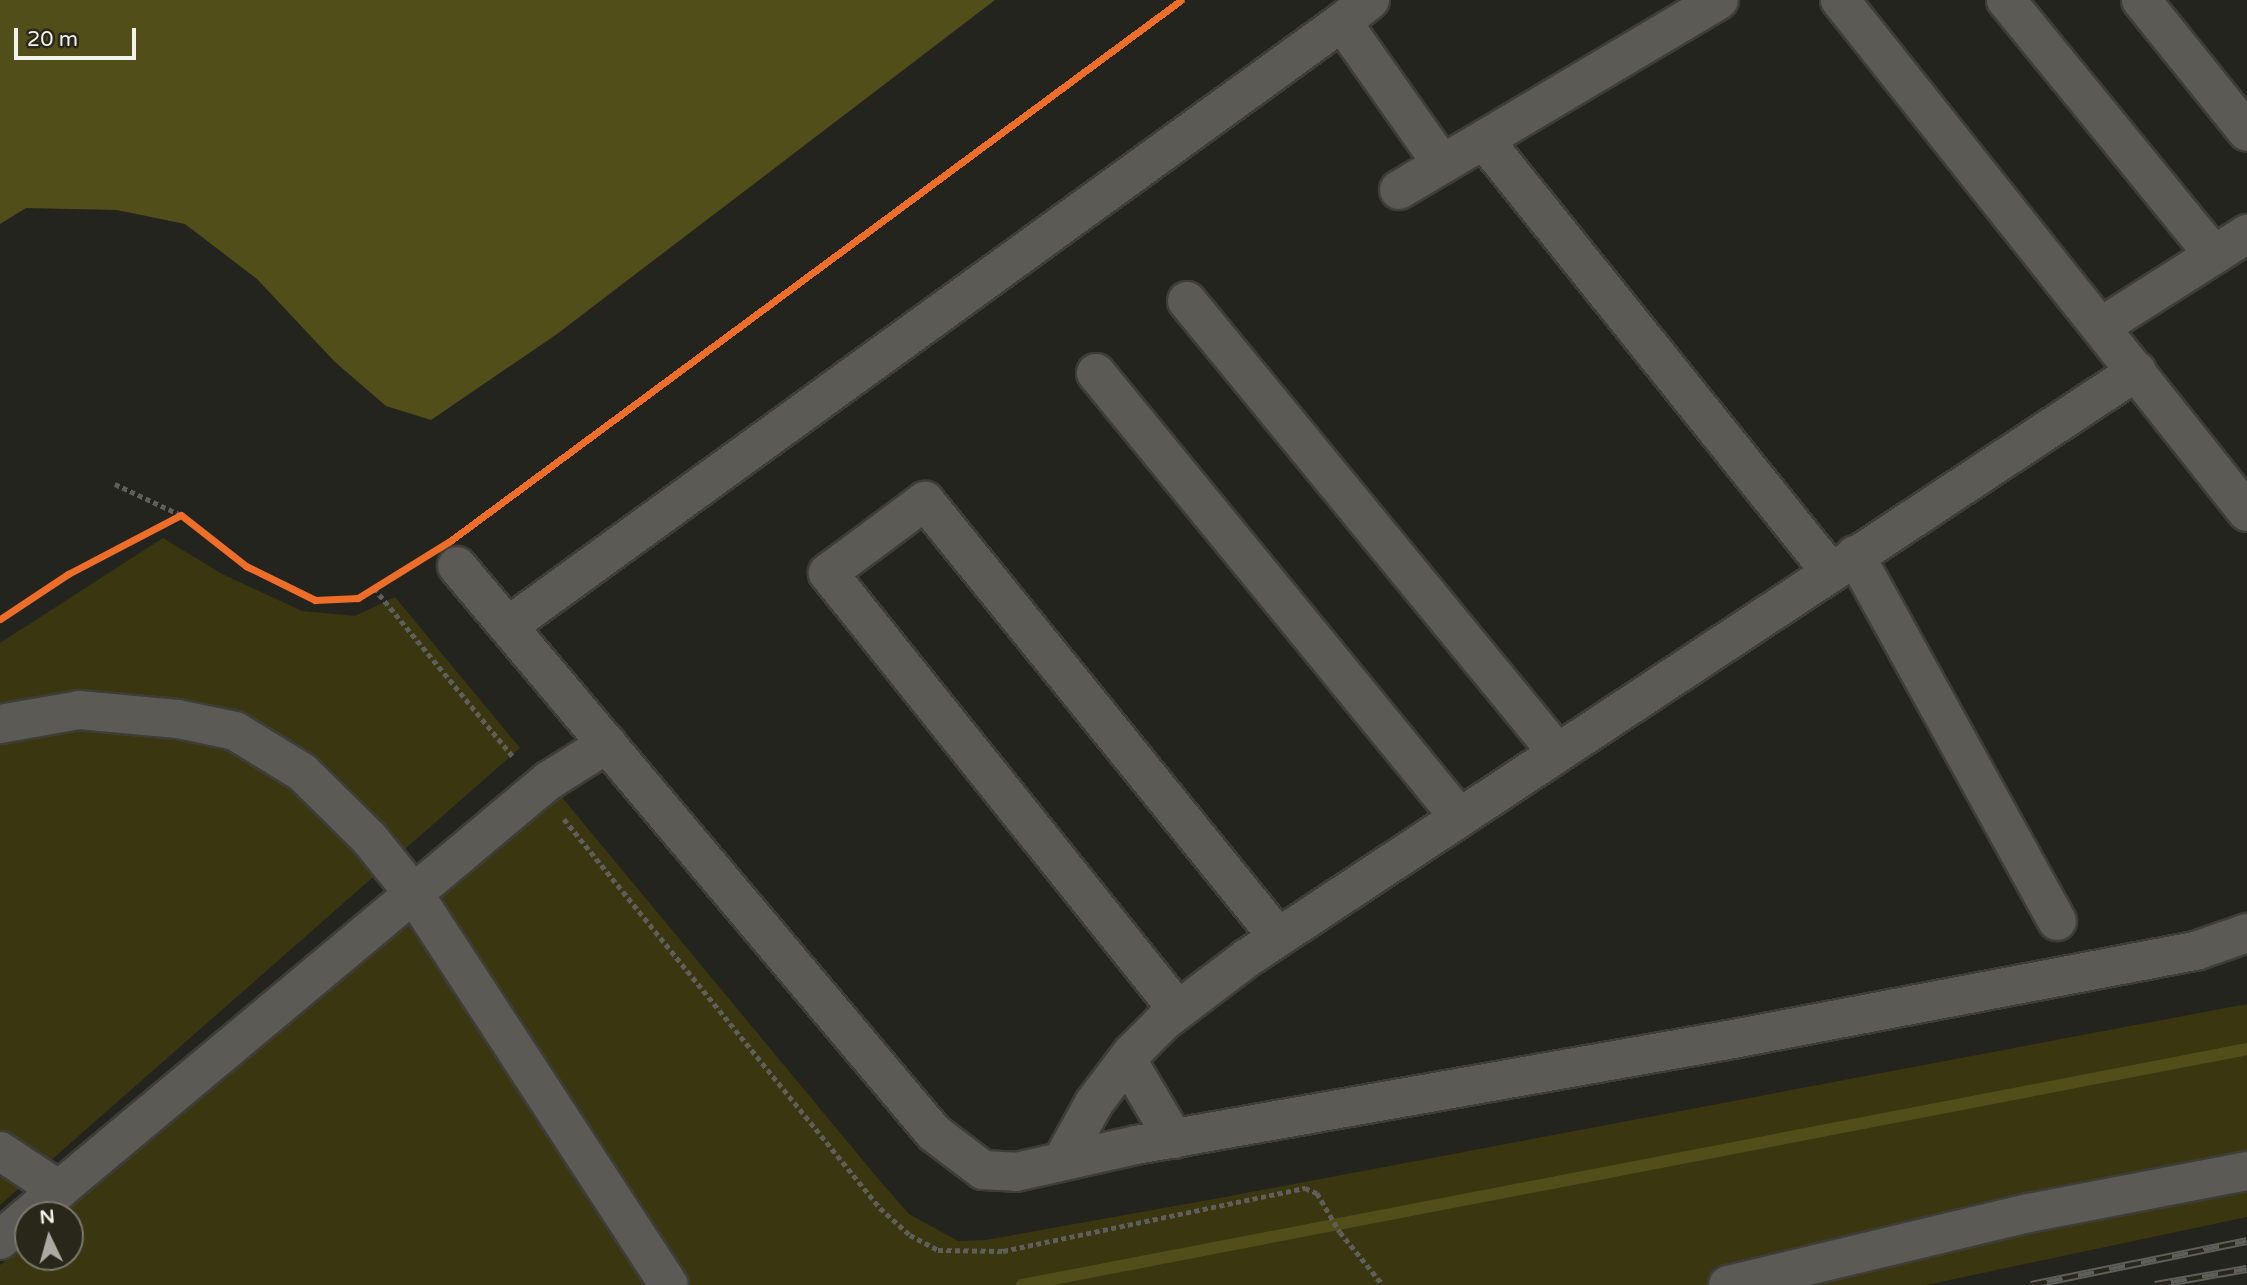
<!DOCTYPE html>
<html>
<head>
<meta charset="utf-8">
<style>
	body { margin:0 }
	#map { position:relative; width:2247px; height:1285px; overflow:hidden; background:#24241e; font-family:"Varela Round",sans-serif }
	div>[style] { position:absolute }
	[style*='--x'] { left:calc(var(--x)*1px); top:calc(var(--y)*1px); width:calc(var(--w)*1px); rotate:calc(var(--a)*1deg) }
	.green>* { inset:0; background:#393610 }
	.water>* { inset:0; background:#524e19 }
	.stream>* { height:12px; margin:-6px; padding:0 6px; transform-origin:6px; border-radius:6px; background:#524e19 }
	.path>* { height:4.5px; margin-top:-2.25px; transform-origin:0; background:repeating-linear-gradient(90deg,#5e5e5a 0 5px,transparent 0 8.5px) }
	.roads { filter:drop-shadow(2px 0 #3e3e39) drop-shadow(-2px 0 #3e3e39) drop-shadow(0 2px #3e3e39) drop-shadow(0 -2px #3e3e39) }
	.minor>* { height:38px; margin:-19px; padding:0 19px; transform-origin:19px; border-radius:19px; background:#5b5a55 }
	.rail>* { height:8px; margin-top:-4px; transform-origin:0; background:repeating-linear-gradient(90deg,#28271a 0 16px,#5e5e5a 0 32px); box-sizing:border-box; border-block:2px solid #5e5e5a }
	.cycleway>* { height:7px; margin:-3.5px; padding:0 3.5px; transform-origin:3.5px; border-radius:3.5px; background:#ee6e29 }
	span { translate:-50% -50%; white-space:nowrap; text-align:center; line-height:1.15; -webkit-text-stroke:6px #28271a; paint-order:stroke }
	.north { position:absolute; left:14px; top:1201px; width:70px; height:70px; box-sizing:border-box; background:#28271a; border:2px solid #79786d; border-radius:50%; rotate:355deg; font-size:19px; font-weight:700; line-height:28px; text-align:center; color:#f2f2ea }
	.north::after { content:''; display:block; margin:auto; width:24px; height:32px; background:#aaaaa3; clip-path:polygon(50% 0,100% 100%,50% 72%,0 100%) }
	.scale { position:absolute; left:14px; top:28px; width:122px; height:32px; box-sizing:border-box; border:4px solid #f2f2ea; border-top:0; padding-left:9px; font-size:21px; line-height:24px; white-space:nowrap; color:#f2f2ea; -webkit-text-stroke:5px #28271a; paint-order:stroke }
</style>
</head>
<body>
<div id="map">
	<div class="green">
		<div style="clip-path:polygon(163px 538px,222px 574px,302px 611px,355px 616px,395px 597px,520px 748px,0 1205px,0 643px)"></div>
		<div style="clip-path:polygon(560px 795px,880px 1181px,909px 1214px,958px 1241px,986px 1240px,1225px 1197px,2247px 1004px,2247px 1217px,1926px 1285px,0 1285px,0 1265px,28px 1241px,28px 1257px,70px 1257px,70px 1215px,60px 1215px)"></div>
	</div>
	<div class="water">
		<div style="clip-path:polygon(0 0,995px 0,557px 334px,431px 420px,386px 406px,335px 362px,257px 279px,185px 224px,117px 210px,26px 208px,0 224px)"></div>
	</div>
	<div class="stream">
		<div style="--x:1022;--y:1285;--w:1248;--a:-10.9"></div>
	</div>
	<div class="path">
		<div style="--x:115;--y:484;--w:73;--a:25.2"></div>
		<div style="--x:374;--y:588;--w:220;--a:50.5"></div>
		<div style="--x:564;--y:819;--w:501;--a:50.91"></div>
		<div style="--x:880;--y:1208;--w:40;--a:42"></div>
		<div style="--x:910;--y:1235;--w:32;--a:28"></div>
		<div style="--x:938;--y:1250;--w:65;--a:0.9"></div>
		<div style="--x:1003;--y:1251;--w:309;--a:-11.8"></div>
		<div style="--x:1305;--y:1188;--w:13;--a:23"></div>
		<div style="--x:1317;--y:1193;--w:45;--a:59.5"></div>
		<div style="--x:1340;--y:1232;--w:68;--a:50.9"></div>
	</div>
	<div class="roads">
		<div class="minor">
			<div style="--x:1370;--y:0;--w:36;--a:142"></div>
			<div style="--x:1342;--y:22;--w:174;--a:54.8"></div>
			<div style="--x:1840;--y:0;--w:654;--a:51.52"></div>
			<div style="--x:2006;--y:0;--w:329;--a:50.8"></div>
			<div style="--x:2141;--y:0;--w:169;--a:51.2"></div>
			<div style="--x:1484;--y:140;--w:553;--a:51.24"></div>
			<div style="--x:1399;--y:190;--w:372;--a:-30.7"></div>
			<div style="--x:1187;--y:301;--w:582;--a:50.65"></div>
			<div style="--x:2102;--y:326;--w:172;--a:-32.4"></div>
			<div style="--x:1096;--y:373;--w:574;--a:50.73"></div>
			<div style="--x:1855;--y:555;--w:418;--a:61.1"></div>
			<div style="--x:457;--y:566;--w:741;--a:49.93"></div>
			<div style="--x:934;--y:1133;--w:61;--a:37.1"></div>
			<div style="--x:983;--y:1170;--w:33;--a:3"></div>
			<div style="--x:1016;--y:1172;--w:123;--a:-12.7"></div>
			<div style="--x:1136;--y:1145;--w:601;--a:-10.06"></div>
			<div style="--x:1728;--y:1040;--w:479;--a:-10.8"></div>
			<div style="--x:2198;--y:950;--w:52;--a:-19.1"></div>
			<div style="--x:508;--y:626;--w:1030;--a:-35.91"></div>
			<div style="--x:0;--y:724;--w:80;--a:-10"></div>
			<div style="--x:79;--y:710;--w:99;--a:5.2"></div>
			<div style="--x:178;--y:719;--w:58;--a:11.9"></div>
			<div style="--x:235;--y:731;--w:79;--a:31.5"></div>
			<div style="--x:302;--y:772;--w:94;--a:44.6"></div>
			<div style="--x:369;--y:838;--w:72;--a:51.2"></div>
			<div style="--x:414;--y:894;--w:467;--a:56.9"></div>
			<div style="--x:1178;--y:1010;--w:560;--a:-128.69"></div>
			<div style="--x:828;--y:573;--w:121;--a:-36.6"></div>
			<div style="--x:925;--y:501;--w:561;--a:51.01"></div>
			<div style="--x:1127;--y:1060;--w:92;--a:59.3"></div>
			<div style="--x:0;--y:1151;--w:71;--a:33.5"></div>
			<div style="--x:1062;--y:1161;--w:66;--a:-61.1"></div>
			<div style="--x:1094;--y:1103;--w:63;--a:-52.8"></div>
			<div style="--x:1132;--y:1053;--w:45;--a:-45"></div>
			<div style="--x:1164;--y:1021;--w:104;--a:-37.2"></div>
			<div style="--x:1247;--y:958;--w:1066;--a:-33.41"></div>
			<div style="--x:29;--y:1215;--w:677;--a:-39.9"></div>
			<div style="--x:548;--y:781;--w:70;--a:-32.1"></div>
			<div style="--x:0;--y:1240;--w:37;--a:-41"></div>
			<div style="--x:1728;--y:1285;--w:309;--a:-13.5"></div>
			<div style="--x:2029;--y:1213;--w:222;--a:-10.9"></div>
		</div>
	</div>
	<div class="rail">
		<div style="--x:2031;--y:1285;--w:220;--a:-11.5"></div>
		<div style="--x:2155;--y:1285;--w:93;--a:-9.9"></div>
	</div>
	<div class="cycleway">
		<div style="--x:0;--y:619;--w:82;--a:-33.5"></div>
		<div style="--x:68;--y:574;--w:127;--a:-27.6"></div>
		<div style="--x:181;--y:515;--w:83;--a:38.1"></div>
		<div style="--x:246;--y:566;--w:77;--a:26.2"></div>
		<div style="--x:315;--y:600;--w:43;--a:-2.7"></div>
		<div style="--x:358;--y:598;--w:108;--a:-31.8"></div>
		<div style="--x:450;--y:541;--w:909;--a:-36.5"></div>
	</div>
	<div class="north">N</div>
	<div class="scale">20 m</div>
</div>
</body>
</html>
